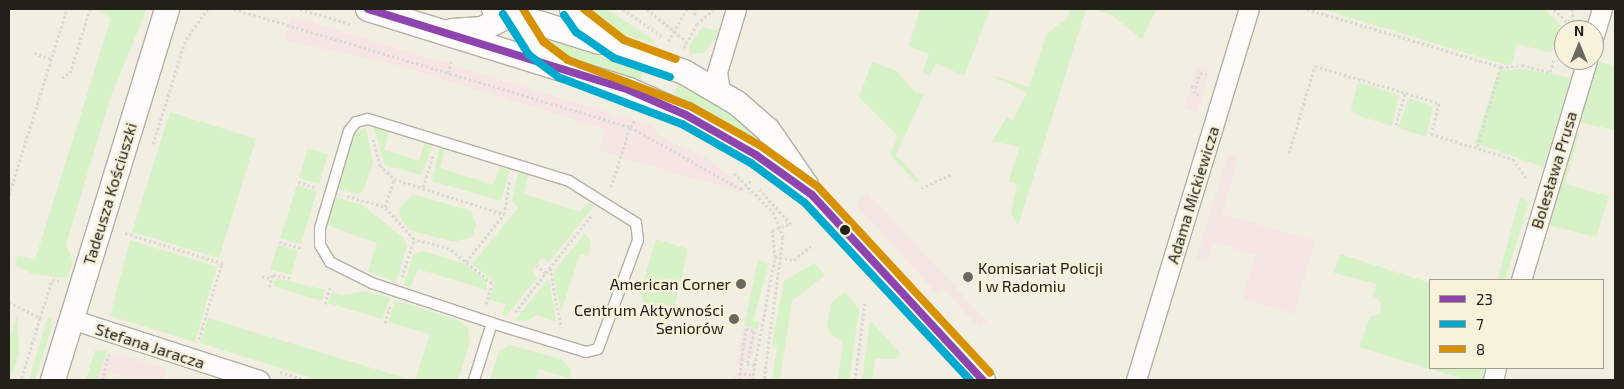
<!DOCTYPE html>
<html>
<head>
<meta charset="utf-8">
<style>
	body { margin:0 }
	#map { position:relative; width:1624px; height:389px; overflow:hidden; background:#f2eee2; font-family:"Exo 2",sans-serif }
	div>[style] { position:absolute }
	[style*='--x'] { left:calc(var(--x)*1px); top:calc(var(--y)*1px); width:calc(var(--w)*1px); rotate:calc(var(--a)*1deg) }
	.commercial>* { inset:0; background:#f6e6e3 }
	.green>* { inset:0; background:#d6f2c6 }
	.path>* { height:3px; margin-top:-1.5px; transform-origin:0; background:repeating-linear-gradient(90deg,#dad9d5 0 2.5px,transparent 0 5px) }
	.roads { filter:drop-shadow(1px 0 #b3afa6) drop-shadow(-1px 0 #b3afa6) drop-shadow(0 1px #b3afa6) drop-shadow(0 -1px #b3afa6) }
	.service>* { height:10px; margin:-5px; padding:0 5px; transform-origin:5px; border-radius:5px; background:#fdfcfb }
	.minor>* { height:19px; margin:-9.5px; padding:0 9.5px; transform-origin:9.5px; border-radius:9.5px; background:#fdfcfb }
	.tertiary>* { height:24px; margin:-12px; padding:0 12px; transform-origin:12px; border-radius:12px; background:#fdfcfb }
	.bus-1>* { height:8px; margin:-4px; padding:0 4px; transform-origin:4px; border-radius:4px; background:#8e44ad }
	.bus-2>* { height:8px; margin:-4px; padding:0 4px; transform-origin:4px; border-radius:4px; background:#00a9ce }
	.bus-3>* { height:8px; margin:-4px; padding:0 4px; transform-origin:4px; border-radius:4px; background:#d79204 }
	.dots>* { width:14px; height:14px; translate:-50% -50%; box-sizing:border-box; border:2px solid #f8f1dc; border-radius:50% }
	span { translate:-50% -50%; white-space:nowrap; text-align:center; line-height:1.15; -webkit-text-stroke:5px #f8f1dc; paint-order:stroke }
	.street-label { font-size:16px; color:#232019 }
	.poi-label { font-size:16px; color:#232019 }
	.left { translate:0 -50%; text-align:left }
	.right { translate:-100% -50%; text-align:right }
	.frame { position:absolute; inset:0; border:10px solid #232019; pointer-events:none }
	.legend { position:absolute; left:1429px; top:279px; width:175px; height:90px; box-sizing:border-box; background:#f8f1dc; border:1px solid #a39d8e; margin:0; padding:6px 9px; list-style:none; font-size:15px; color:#232019 }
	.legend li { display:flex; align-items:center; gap:10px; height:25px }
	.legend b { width:25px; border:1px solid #a39d8e }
	.north { position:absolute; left:1554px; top:20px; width:50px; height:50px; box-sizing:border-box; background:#f8f1dc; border:1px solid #a39d8e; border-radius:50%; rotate:0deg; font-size:14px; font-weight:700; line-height:20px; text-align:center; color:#232019 }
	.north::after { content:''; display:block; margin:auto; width:18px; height:22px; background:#6b685f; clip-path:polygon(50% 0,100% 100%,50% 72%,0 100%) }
</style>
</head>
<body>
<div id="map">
	<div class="commercial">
		<div style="clip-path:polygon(291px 16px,652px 126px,659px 136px,707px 158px,752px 195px,599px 151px,605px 129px,393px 64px,284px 40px)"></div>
		<div style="clip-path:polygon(1197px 67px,1210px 71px,1197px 113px,1184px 109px)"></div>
		<div style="clip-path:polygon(1228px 154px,1238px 157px,1222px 214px,1315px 241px,1294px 314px,1242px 298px,1256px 255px,1214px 242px,1207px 262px,1196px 259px)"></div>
		<div style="clip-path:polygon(867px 192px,987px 321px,979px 328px,942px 288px,936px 293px,855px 203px)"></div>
		<div style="clip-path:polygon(744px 326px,758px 329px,752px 359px,745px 359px,743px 368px,752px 370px,750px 380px,732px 380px,740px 366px,736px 365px)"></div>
		<div style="clip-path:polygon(114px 353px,166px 369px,163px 380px,135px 380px,109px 372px,106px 380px,97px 380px,105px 356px,112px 358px)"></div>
	</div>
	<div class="green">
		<div style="clip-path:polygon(94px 9px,147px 9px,111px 96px,66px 244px,73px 262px,67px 278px,32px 274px,15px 265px,17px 255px,35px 260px,111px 18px)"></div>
		<div style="clip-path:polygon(586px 9px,606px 9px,654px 40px,654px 44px,611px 30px)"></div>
		<div style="clip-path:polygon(920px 9px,990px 9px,964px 76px,936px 63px,930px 76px,923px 72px,929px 54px,909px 46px)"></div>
		<div style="clip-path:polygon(1070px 9px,1086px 9px,1018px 226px,1011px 213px,1017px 184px,1009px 181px,1019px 147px,992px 141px,1007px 117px,1013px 120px,1027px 93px,990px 75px,1029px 87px,1047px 33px,1067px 18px)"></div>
		<div style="clip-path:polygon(1093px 9px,1156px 9px,1142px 39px,1110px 14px)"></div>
		<div style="clip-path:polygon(1322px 9px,1545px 9px,1565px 30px,1564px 48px,1553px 46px,1551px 53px,1517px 44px,1512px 63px,1506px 65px)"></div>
		<div style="clip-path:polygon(702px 27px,718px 31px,715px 39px,704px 53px,690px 54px,689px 46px)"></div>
		<div style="clip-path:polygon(549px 40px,643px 70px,640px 80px,557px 53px,545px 42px)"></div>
		<div style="clip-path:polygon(1595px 60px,1615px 66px,1615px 130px,1578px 122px)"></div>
		<div style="clip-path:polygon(872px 62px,895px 70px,915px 92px,924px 94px,896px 155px,920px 181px,916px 183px,890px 154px,898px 136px,859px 97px)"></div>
		<div style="clip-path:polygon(1525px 69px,1571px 78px,1543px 167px,1475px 143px,1498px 71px)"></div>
		<div style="clip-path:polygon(1358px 82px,1399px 95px,1392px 126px,1356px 115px,1351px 109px)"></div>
		<div style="clip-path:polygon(678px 83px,734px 117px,771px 152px,674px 94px)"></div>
		<div style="clip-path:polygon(1409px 98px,1433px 106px,1426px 137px,1398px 128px)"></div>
		<div style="clip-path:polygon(170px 112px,256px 139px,219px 258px,132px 232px)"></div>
		<div style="clip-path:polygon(366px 127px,373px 163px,363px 191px,356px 194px,338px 189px,355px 134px)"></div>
		<div style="clip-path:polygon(374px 127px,389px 131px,384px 150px,419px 161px,425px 142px,433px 145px,421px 175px,385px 165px)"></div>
		<div style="clip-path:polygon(1574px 132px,1579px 134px,1565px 184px,1609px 196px,1596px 237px,1548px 225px)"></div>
		<div style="clip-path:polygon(440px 147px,445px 148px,440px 168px,494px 185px,500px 166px,510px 169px,501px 201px,432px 181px)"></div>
		<div style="clip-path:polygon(308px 148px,328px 154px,319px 184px,299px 178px)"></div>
		<div style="clip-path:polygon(518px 173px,528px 174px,524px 194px,579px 212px,589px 202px,594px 206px,549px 262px,542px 258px,536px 265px,532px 270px,537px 278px,506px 316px,502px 315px,506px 304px,489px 299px,495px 282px,472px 264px,518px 208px,512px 201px)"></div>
		<div style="clip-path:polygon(297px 185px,317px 191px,301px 244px,280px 238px)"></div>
		<div style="clip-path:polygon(413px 194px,471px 211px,476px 225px,472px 237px,453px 242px,410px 230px,401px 221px,399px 209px)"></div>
		<div style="clip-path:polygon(335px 197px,362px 205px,404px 238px,407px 245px,396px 283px,368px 271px,377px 243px,327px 225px)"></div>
		<div style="clip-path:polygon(1520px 198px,1529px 202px,1505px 280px,1498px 278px)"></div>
		<div style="clip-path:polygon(585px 233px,591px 242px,588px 256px,580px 254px,561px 312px,553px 273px)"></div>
		<div style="clip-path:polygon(656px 239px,688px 249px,675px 305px,663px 314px,646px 308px,640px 293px)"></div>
		<div style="clip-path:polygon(130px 240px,217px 267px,195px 342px,110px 316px)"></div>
		<div style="clip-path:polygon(278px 245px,298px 251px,291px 275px,270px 269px)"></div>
		<div style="clip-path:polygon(423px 251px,465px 264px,487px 281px,487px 290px,418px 269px,410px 287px,404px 285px,413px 255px)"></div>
		<div style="clip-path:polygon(1340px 254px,1430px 283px,1430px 368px,1486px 368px,1482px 380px,1466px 380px,1359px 347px,1370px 317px,1380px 314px,1381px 302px,1373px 296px,1376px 284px,1334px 273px)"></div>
		<div style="clip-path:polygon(758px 260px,769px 263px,753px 321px,759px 322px,758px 329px,744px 326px)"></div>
		<div style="clip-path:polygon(814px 263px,825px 275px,792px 301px,780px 380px,772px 380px,777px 346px,772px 345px,784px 281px)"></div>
		<div style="clip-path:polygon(276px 278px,325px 290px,322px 301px,273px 286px)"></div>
		<div style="clip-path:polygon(549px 278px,556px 322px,536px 315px,525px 322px,516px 319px)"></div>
		<div style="clip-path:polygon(366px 291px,390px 298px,382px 319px,328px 303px,332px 292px,342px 295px)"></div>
		<div style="clip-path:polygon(845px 292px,859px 309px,849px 380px,838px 380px,843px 342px,831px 335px,827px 324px,831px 303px)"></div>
		<div style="clip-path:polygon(395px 300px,460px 321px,468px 328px,470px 342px,458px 380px,415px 380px,430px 334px,388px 322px)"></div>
		<div style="clip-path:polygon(17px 315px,19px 355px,9px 380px,9px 340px)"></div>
		<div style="clip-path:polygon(48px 317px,52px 319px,50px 333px,35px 380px,29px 380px)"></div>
		<div style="clip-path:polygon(208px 318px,411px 380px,319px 380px,200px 343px)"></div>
		<div style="clip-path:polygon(870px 320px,901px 354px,894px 359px,875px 359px,872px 380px,862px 380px)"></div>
		<div style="clip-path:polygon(509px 345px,561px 359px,571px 369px,569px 378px,539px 369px,535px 380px,490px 380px,499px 351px)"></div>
		<div style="clip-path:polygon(95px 350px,107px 351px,97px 380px,86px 380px)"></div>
	</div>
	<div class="path">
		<div style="--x:234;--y:9;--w:413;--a:16.6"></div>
		<div style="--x:630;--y:127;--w:127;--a:29.2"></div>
		<div style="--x:741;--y:189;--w:13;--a:-39"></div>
		<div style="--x:300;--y:9;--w:52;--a:16.7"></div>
		<div style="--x:623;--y:9;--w:47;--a:35.4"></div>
		<div style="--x:647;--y:9;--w:50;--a:39.4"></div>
		<div style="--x:1307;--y:9;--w:202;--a:16.6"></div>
		<div style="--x:1501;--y:67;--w:84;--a:106.5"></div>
		<div style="--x:1554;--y:9;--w:27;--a:45"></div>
		<div style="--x:1572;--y:9;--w:15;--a:86"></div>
		<div style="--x:694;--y:15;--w:6;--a:-72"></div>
		<div style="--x:668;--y:41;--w:37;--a:-59"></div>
		<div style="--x:684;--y:48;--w:27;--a:-62"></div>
		<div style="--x:697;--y:24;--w:21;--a:-41"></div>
		<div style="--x:34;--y:53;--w:18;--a:19"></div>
		<div style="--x:1501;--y:67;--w:21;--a:-5"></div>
		<div style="--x:1522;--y:65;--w:29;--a:14"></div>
		<div style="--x:1550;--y:72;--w:13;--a:-72"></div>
		<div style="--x:448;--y:73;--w:15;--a:-74"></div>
		<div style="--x:62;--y:78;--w:9;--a:-32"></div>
		<div style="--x:70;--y:73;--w:67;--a:-72.6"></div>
		<div style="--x:1191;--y:86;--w:5;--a:22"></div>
		<div style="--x:1199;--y:95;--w:5;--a:-158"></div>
		<div style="--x:1194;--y:93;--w:21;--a:-73"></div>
		<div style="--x:1200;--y:73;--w:6;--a:9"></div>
		<div style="--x:1396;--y:125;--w:33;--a:-74"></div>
		<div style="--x:373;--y:139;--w:27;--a:75"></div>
		<div style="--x:380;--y:165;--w:20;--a:45"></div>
		<div style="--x:153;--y:144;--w:110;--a:-72.6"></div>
		<div style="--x:186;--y:39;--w:37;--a:-54"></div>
		<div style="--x:1289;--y:153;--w:91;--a:-73.4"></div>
		<div style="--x:1315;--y:66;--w:129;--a:16.6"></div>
		<div style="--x:1439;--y:103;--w:32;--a:104"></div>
		<div style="--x:1431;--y:134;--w:86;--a:17"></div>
		<div style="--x:1513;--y:159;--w:23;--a:56"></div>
		<div style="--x:734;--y:173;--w:55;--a:45"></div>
		<div style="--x:773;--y:212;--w:27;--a:68"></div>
		<div style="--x:783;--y:237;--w:144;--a:97.6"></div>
		<div style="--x:298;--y:182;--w:18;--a:16"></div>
		<div style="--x:423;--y:187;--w:33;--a:-72"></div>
		<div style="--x:611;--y:187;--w:63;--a:-72.4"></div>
		<div style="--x:630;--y:127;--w:10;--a:-53"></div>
		<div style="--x:921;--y:188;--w:34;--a:-24"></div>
		<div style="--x:9;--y:195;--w:195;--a:-72.7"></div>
		<div style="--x:347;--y:196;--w:40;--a:16"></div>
		<div style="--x:125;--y:233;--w:105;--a:17.2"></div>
		<div style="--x:279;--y:242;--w:24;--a:15"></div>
		<div style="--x:775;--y:257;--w:19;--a:9"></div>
		<div style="--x:794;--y:260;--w:22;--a:-39"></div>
		<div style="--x:466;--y:262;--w:61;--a:-51.6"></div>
		<div style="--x:504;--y:214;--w:34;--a:-80"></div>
		<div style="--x:536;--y:265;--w:13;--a:39"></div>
		<div style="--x:550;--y:268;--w:60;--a:79.4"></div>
		<div style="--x:262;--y:276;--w:9;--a:18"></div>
		<div style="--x:402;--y:277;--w:40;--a:-72"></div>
		<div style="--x:269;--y:287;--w:13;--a:-72"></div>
		<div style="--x:273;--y:275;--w:20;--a:9"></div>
		<div style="--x:9;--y:302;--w:35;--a:27"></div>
		<div style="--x:40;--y:318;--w:65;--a:107"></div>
		<div style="--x:325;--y:304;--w:17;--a:-73"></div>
		<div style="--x:486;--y:304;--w:22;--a:-74"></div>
		<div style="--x:492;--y:283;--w:55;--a:-140.9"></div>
		<div style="--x:449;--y:248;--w:36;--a:-166"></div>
		<div style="--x:414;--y:239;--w:43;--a:-132.2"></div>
		<div style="--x:385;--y:207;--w:29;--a:-72"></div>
		<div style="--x:394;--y:179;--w:115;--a:17.7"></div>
		<div style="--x:515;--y:312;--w:124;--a:-51.6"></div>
		<div style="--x:40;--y:318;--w:40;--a:-72"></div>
		<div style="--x:52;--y:280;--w:7;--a:8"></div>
		<div style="--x:385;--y:323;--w:17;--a:-73"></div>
		<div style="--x:199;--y:339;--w:79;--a:-73.2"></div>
		<div style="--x:280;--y:372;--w:26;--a:18"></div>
		<div style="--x:739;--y:373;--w:14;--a:8"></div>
		<div style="--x:102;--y:380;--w:27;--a:-75"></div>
		<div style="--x:739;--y:380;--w:51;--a:-82.2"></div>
		<div style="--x:746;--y:329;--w:8;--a:14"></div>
		<div style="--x:754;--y:331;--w:34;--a:102"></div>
		<div style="--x:747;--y:364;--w:8;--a:7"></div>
		<div style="--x:752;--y:380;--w:125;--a:-79.4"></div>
		<div style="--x:775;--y:257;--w:27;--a:-96"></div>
		<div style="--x:772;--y:230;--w:20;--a:-18"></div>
		<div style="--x:791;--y:224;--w:47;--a:-132.4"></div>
		<div style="--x:855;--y:380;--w:78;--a:-82.6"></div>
	</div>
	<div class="roads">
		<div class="service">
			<div style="--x:368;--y:119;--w:210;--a:17.1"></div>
			<div style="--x:569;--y:181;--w:79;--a:32.1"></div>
			<div style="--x:636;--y:223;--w:17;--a:83"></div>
			<div style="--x:638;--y:240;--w:116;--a:110.2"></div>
			<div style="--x:598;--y:349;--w:12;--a:166"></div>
			<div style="--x:586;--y:352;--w:98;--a:-162.9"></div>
			<div style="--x:492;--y:323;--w:126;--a:-161.6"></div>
			<div style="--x:372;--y:283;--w:47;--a:-153.4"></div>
			<div style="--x:330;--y:262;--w:20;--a:-120"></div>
			<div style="--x:320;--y:245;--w:17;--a:-90"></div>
			<div style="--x:320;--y:228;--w:101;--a:-73.4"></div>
			<div style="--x:349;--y:131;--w:11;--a:-52"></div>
			<div style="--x:356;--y:122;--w:12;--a:-14"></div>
			<div style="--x:474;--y:380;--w:60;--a:-72.5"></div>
		</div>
		<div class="minor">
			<div style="--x:1594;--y:35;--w:27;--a:-73"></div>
			<div style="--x:720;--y:91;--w:19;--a:-99"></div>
			<div style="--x:717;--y:72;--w:66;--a:-73.2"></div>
			<div style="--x:1521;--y:280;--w:230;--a:-73.3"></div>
			<div style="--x:71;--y:319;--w:198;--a:18"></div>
			<div style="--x:1136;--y:380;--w:388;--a:-73.1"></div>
			<div style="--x:1493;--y:380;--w:12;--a:-76"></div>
		</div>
		<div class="tertiary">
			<div style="--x:368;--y:9;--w:273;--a:17.2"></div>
			<div style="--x:629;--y:90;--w:62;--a:23.7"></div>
			<div style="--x:686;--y:115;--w:81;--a:29.7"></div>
			<div style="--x:756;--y:155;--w:69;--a:35.5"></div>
			<div style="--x:812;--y:195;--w:252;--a:47.3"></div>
			<div style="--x:494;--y:9;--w:110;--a:17.4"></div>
			<div style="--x:572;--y:9;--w:18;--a:56"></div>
			<div style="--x:582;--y:24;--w:45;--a:34"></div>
			<div style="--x:619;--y:49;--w:69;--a:19.5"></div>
			<div style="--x:684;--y:72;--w:61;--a:30.3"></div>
			<div style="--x:737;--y:103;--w:41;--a:41.1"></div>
			<div style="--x:768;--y:130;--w:67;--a:55.4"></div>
			<div style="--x:511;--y:10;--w:47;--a:56.3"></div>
			<div style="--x:537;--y:49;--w:24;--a:38"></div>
			<div style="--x:452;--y:31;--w:30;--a:-4"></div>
			<div style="--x:482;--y:29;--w:42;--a:-27.2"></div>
			<div style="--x:53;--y:380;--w:388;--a:-72.9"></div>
		</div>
	</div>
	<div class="bus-1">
		<div style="--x:368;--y:9;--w:273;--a:17.2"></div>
		<div style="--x:629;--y:90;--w:62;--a:23.7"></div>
		<div style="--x:686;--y:115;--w:81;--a:29.7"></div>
		<div style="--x:756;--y:155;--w:69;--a:35.5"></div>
		<div style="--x:812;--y:195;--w:252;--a:47.3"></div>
	</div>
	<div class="bus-2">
		<div style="--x:503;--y:14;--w:49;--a:57.6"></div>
		<div style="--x:529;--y:55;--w:36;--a:37"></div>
		<div style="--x:558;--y:77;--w:133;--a:20.8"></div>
		<div style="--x:682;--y:124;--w:79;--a:29.5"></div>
		<div style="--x:751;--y:163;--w:67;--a:36.5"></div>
		<div style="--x:805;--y:203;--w:242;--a:47"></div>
		<div style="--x:564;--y:15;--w:21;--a:55"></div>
		<div style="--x:576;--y:32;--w:46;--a:34.4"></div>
		<div style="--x:614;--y:58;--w:59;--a:18.7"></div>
	</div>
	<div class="bus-3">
		<div style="--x:523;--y:9;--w:39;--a:58"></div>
		<div style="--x:544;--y:42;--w:30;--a:37"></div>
		<div style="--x:568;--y:60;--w:130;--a:20.7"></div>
		<div style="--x:690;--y:106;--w:81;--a:29.4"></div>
		<div style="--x:761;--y:146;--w:70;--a:35.7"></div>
		<div style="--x:818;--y:187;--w:253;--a:47.2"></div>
		<div style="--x:584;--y:9;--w:51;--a:37.8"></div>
		<div style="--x:624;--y:40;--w:55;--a:20.1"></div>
	</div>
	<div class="dots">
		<div style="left:845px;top:230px;background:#232019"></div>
		<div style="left:968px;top:277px;background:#6b685f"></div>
		<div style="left:741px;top:284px;background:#6b685f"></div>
		<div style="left:734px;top:319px;background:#6b685f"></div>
	</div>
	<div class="street-label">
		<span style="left:1554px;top:170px;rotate:-73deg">Bolesława Prusa</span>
		<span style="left:110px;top:194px;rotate:-73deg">Tadeusza Kościuszki</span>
		<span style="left:1193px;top:195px;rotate:-73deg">Adama Mickiewicza</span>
		<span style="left:150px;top:346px;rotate:18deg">Stefana Jaracza</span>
	</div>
	<div class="poi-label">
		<span class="left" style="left:978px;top:277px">Komisariat Policji<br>I w Radomiu</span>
		<span class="right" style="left:731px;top:284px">American Corner</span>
		<span class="right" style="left:724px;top:319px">Centrum Aktywności<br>Seniorów</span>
	</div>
	<div class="frame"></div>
	<ul class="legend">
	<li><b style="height:6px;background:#8e44ad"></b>23</li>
	<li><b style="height:6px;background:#00a9ce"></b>7</li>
	<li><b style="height:6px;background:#d79204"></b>8</li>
	</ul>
	<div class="north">N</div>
</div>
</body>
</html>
